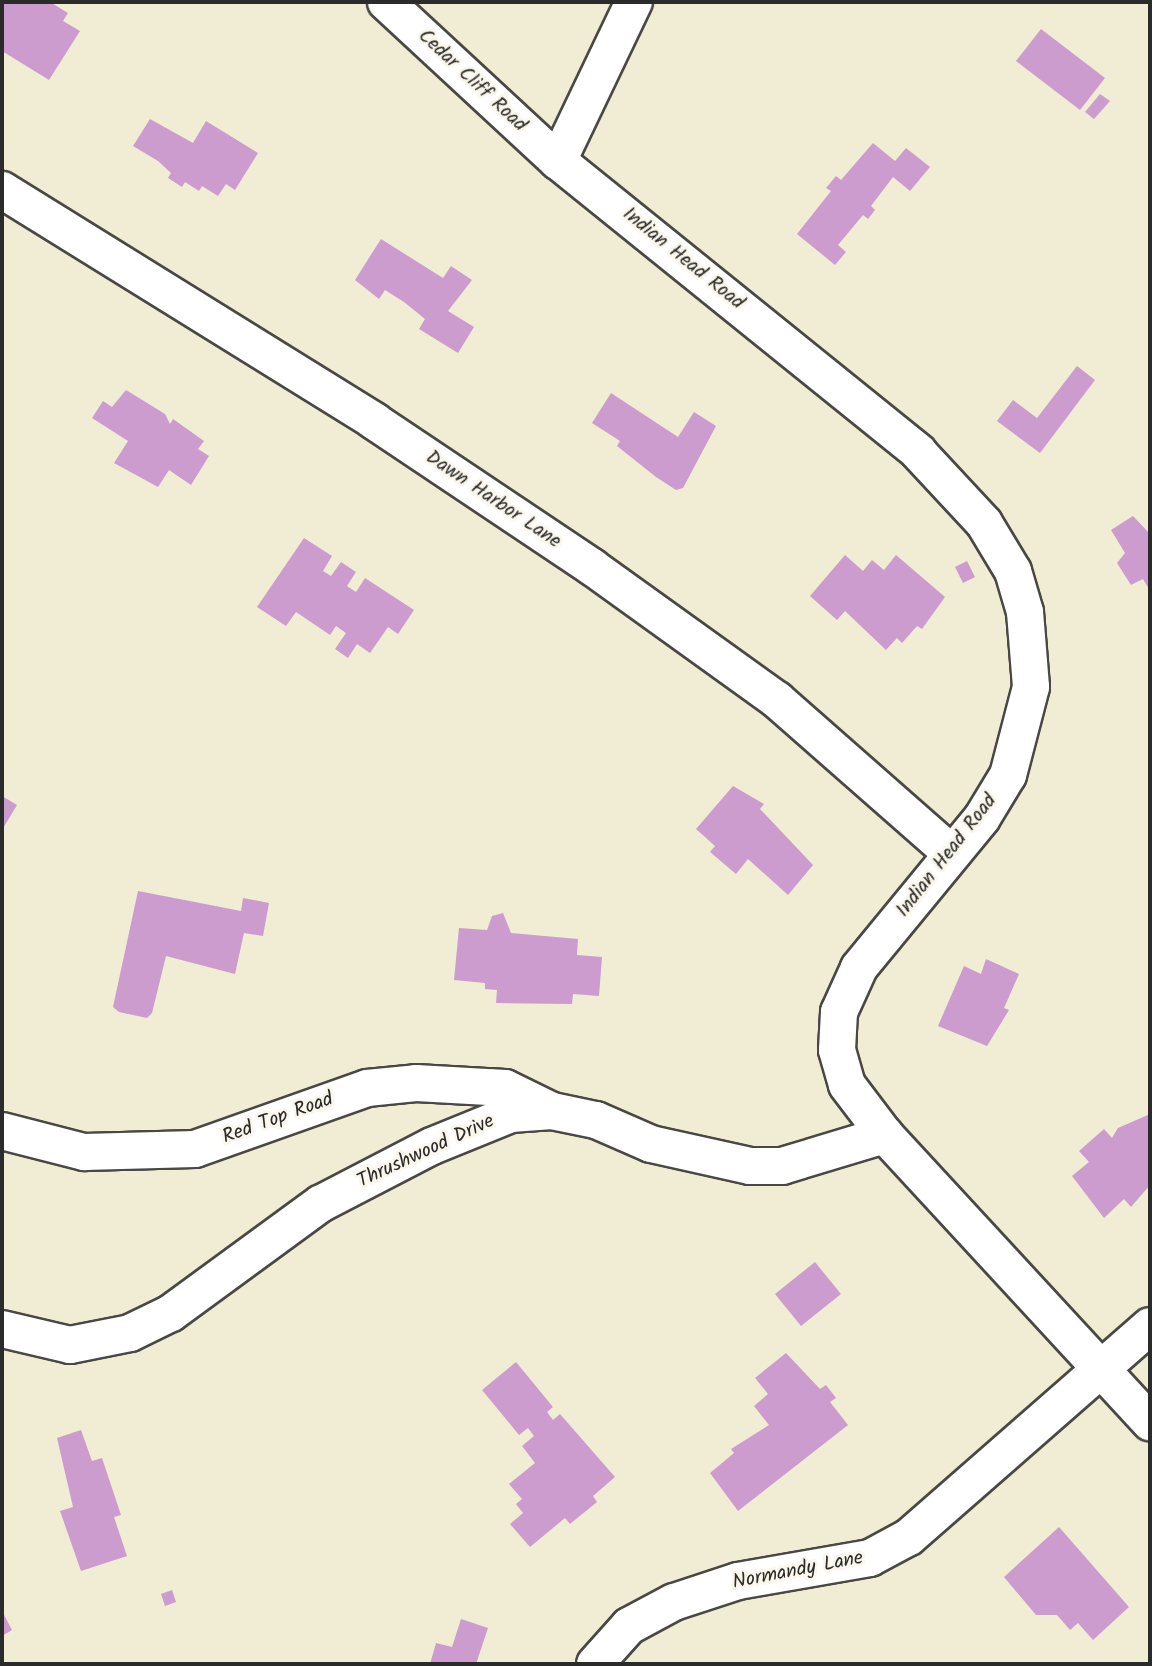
<!DOCTYPE html>
<html>
<head>
<meta charset="utf-8">
<style>
	body { margin:0 }
	#map { position:relative; width:1152px; height:1666px; overflow:hidden; background:#f1ecd4; font-family:Kalam,sans-serif }
	div>[style] { position:absolute }
	[style*='--x'] { left:calc(var(--x)*1px); top:calc(var(--y)*1px); width:calc(var(--w)*1px); rotate:calc(var(--a)*1deg) }
	.building>* { inset:0; background:#cb9ccd }
	.roads { filter:drop-shadow(2px 0 #494844) drop-shadow(-2px 0 #494844) drop-shadow(0 2px #494844) drop-shadow(0 -2px #494844) }
	.minor>* { height:36px; margin:-18px; padding:0 18px; transform-origin:18px; border-radius:18px; background:#fff }
	span { translate:-50% -50%; white-space:nowrap; text-align:center; line-height:1.15; -webkit-text-stroke:6px #fbf7ec; paint-order:stroke }
	.street-label { font-size:20px; color:#2b2b2b }
	.frame { position:absolute; inset:0; border:4px solid #2b2b2b; pointer-events:none }
</style>
</head>
<body>
<div id="map">
	<div class="building">
		<div style="clip-path:polygon(2px 2px,50px 2px,68px 13px,63px 21px,80px 31px,49px 80px,2px 51px)"></div>
		<div style="clip-path:polygon(1041px 29px,1105px 78px,1080px 110px,1016px 61px)"></div>
		<div style="clip-path:polygon(1100px 94px,1110px 101px,1094px 119px,1085px 112px)"></div>
		<div style="clip-path:polygon(150px 119px,193px 143px,206px 121px,258px 153px,235px 190px,226px 184px,218px 196px,202px 186px,199px 191px,185px 182px,182px 187px,168px 178px,171px 173px,158px 161px,133px 146px)"></div>
		<div style="clip-path:polygon(873px 143px,895px 161px,906px 148px,930px 167px,910px 191px,893px 177px,871px 206px,875px 210px,868px 219px,863px 215px,838px 245px,846px 252px,835px 265px,797px 234px,831px 191px,826px 188px,836px 176px,841px 180px)"></div>
		<div style="clip-path:polygon(381px 239px,443px 278px,451px 266px,472px 280px,448px 311px,474px 327px,458px 353px,419px 329px,425px 319px,404px 302px,385px 290px,379px 299px,355px 280px)"></div>
		<div style="clip-path:polygon(1077px 366px,1095px 380px,1040px 453px,997px 421px,1013px 400px,1037px 418px)"></div>
		<div style="clip-path:polygon(126px 390px,165px 414px,170px 424px,173px 419px,204px 441px,198px 449px,209px 456px,191px 485px,169px 470px,158px 487px,114px 463px,128px 441px,92px 418px,103px 401px,112px 407px)"></div>
		<div style="clip-path:polygon(611px 393px,678px 437px,694px 412px,716px 426px,683px 488px,676px 490px,656px 477px,617px 446px,620px 441px,592px 423px)"></div>
		<div style="clip-path:polygon(1133px 516px,1150px 534px,1150px 591px,1143px 579px,1131px 585px,1117px 563px,1125px 553px,1111px 530px)"></div>
		<div style="clip-path:polygon(304px 538px,332px 556px,323px 571px,331px 576px,341px 562px,356px 572px,347px 586px,356px 592px,365px 578px,414px 610px,398px 634px,388px 627px,370px 653px,357px 644px,348px 658px,335px 649px,346px 633px,336px 626px,330px 635px,296px 612px,286px 626px,257px 607px)"></div>
		<div style="clip-path:polygon(845px 555px,863px 571px,872px 560px,884px 570px,896px 555px,945px 597px,922px 629px,917px 626px,902px 643px,897px 638px,886px 650px,845px 611px,837px 620px,810px 596px)"></div>
		<div style="clip-path:polygon(967px 561px,975px 577px,963px 583px,955px 567px)"></div>
		<div style="clip-path:polygon(733px 786px,764px 804px,760px 809px,813px 865px,788px 895px,748px 859px,736px 874px,710px 852px,715px 846px,696px 829px)"></div>
		<div style="clip-path:polygon(2px 796px,17px 805px,2px 830px)"></div>
		<div style="clip-path:polygon(138px 891px,241px 911px,243px 898px,269px 903px,263px 936px,244px 933px,235px 974px,166px 956px,152px 1013px,147px 1018px,119px 1012px,113px 1007px)"></div>
		<div style="clip-path:polygon(503px 913px,511px 933px,578px 939px,577px 955px,602px 957px,599px 996px,573px 994px,572px 1004px,496px 1003px,497px 990px,485px 989px,485px 983px,454px 980px,459px 928px,487px 930px,492px 916px)"></div>
		<div style="clip-path:polygon(986px 959px,1019px 974px,1004px 1008px,1009px 1010px,987px 1046px,938px 1026px,964px 966px,981px 974px)"></div>
		<div style="clip-path:polygon(1150px 1114px,1150px 1185px,1131px 1207px,1124px 1199px,1104px 1218px,1072px 1176px,1089px 1162px,1079px 1151px,1104px 1129px,1112px 1138px,1118px 1128px)"></div>
		<div style="clip-path:polygon(815px 1262px,841px 1294px,801px 1326px,775px 1294px)"></div>
		<div style="clip-path:polygon(786px 1353px,820px 1389px,826px 1385px,836px 1398px,830px 1402px,848px 1425px,738px 1511px,710px 1473px,734px 1453px,731px 1449px,769px 1425px,754px 1406px,768px 1394px,755px 1378px)"></div>
		<div style="clip-path:polygon(516px 1362px,553px 1407px,547px 1412px,553px 1420px,560px 1414px,615px 1477px,593px 1496px,597px 1502px,570px 1524px,565px 1518px,530px 1547px,510px 1524px,523px 1513px,516px 1504px,522px 1499px,509px 1484px,535px 1463px,522px 1446px,534px 1436px,528px 1428px,519px 1435px,482px 1390px)"></div>
		<div style="clip-path:polygon(81px 1430px,92px 1461px,102px 1458px,121px 1515px,114px 1517px,127px 1556px,81px 1571px,60px 1511px,73px 1507px,57px 1438px)"></div>
		<div style="clip-path:polygon(1059px 1527px,1129px 1607px,1093px 1640px,1078px 1623px,1070px 1630px,1057px 1615px,1036px 1615px,1004px 1577px)"></div>
		<div style="clip-path:polygon(172px 1590px,176px 1602px,165px 1606px,161px 1594px)"></div>
		<div style="clip-path:polygon(2px 1611px,12px 1630px,2px 1636px)"></div>
		<div style="clip-path:polygon(461px 1619px,488px 1628px,476px 1664px,430px 1664px,436px 1643px,452px 1647px)"></div>
	</div>
	<div class="roads">
		<div class="minor">
			<div style="--x:386;--y:2;--w:234;--a:42.8"></div>
			<div style="--x:558;--y:161;--w:463;--a:38.9"></div>
			<div style="--x:918;--y:452;--w:97;--a:47.1"></div>
			<div style="--x:984;--y:523;--w:56;--a:58.9"></div>
			<div style="--x:1013;--y:571;--w:43;--a:73.7"></div>
			<div style="--x:1025;--y:612;--w:75;--a:85.4"></div>
			<div style="--x:1031;--y:687;--w:91;--a:104.6"></div>
			<div style="--x:1008;--y:775;--w:50;--a:121.2"></div>
			<div style="--x:982;--y:818;--w:194;--a:129.4"></div>
			<div style="--x:859;--y:968;--w:48;--a:114.4"></div>
			<div style="--x:839;--y:1012;--w:38;--a:93"></div>
			<div style="--x:837;--y:1050;--w:36;--a:74"></div>
			<div style="--x:847;--y:1085;--w:63;--a:52.8"></div>
			<div style="--x:885;--y:1135;--w:391;--a:47.3"></div>
			<div style="--x:558;--y:161;--w:176;--a:-64.5"></div>
			<div style="--x:2;--y:190;--w:438;--a:31.8"></div>
			<div style="--x:374;--y:421;--w:262;--a:33.8"></div>
			<div style="--x:592;--y:567;--w:228;--a:35.7"></div>
			<div style="--x:777;--y:700;--w:233;--a:41.3"></div>
			<div style="--x:2;--y:1131;--w:85;--a:14.4"></div>
			<div style="--x:84;--y:1152;--w:111;--a:-1.5"></div>
			<div style="--x:195;--y:1149;--w:182;--a:-19.5"></div>
			<div style="--x:367;--y:1088;--w:49;--a:-5.8"></div>
			<div style="--x:416;--y:1083;--w:89;--a:3.2"></div>
			<div style="--x:505;--y:1088;--w:50;--a:26.1"></div>
			<div style="--x:2;--y:1329;--w:70;--a:13.2"></div>
			<div style="--x:70;--y:1345;--w:61;--a:-11.3"></div>
			<div style="--x:130;--y:1333;--w:46;--a:-26"></div>
			<div style="--x:171;--y:1313;--w:185;--a:-36.2"></div>
			<div style="--x:320;--y:1204;--w:126;--a:-27.4"></div>
			<div style="--x:432;--y:1146;--w:85;--a:-22.1"></div>
			<div style="--x:511;--y:1114;--w:41;--a:-4.2"></div>
			<div style="--x:552;--y:1111;--w:45;--a:11.6"></div>
			<div style="--x:596;--y:1120;--w:60;--a:23.6"></div>
			<div style="--x:651;--y:1144;--w:101;--a:12.5"></div>
			<div style="--x:750;--y:1166;--w:32;--a:0"></div>
			<div style="--x:782;--y:1166;--w:108;--a:-16.8"></div>
			<div style="--x:595;--y:1664;--w:51;--a:-48.2"></div>
			<div style="--x:629;--y:1626;--w:51;--a:-28.1"></div>
			<div style="--x:674;--y:1602;--w:67;--a:-18.2"></div>
			<div style="--x:738;--y:1581;--w:134;--a:-9.9"></div>
			<div style="--x:870;--y:1558;--w:44;--a:-28.3"></div>
			<div style="--x:909;--y:1537;--w:320;--a:-41.2"></div>
		</div>
	</div>
	<div class="street-label">
		<span style="left:472px;top:81px;rotate:43deg">Cedar Cliff Road</span>
		<span style="left:683px;top:259px;rotate:39deg">Indian Head Road</span>
		<span style="left:493px;top:500px;rotate:34deg">Dawn Harbor Lane</span>
		<span style="left:947px;top:856px;rotate:-52deg">Indian Head Road</span>
		<span style="left:278px;top:1119px;rotate:-20deg">Red Top Road</span>
		<span style="left:426px;top:1152px;rotate:-25deg">Thrushwood Drive</span>
		<span style="left:798px;top:1571px;rotate:-11deg">Normandy Lane</span>
	</div>
	<div class="frame"></div>
</div>
</body>
</html>
